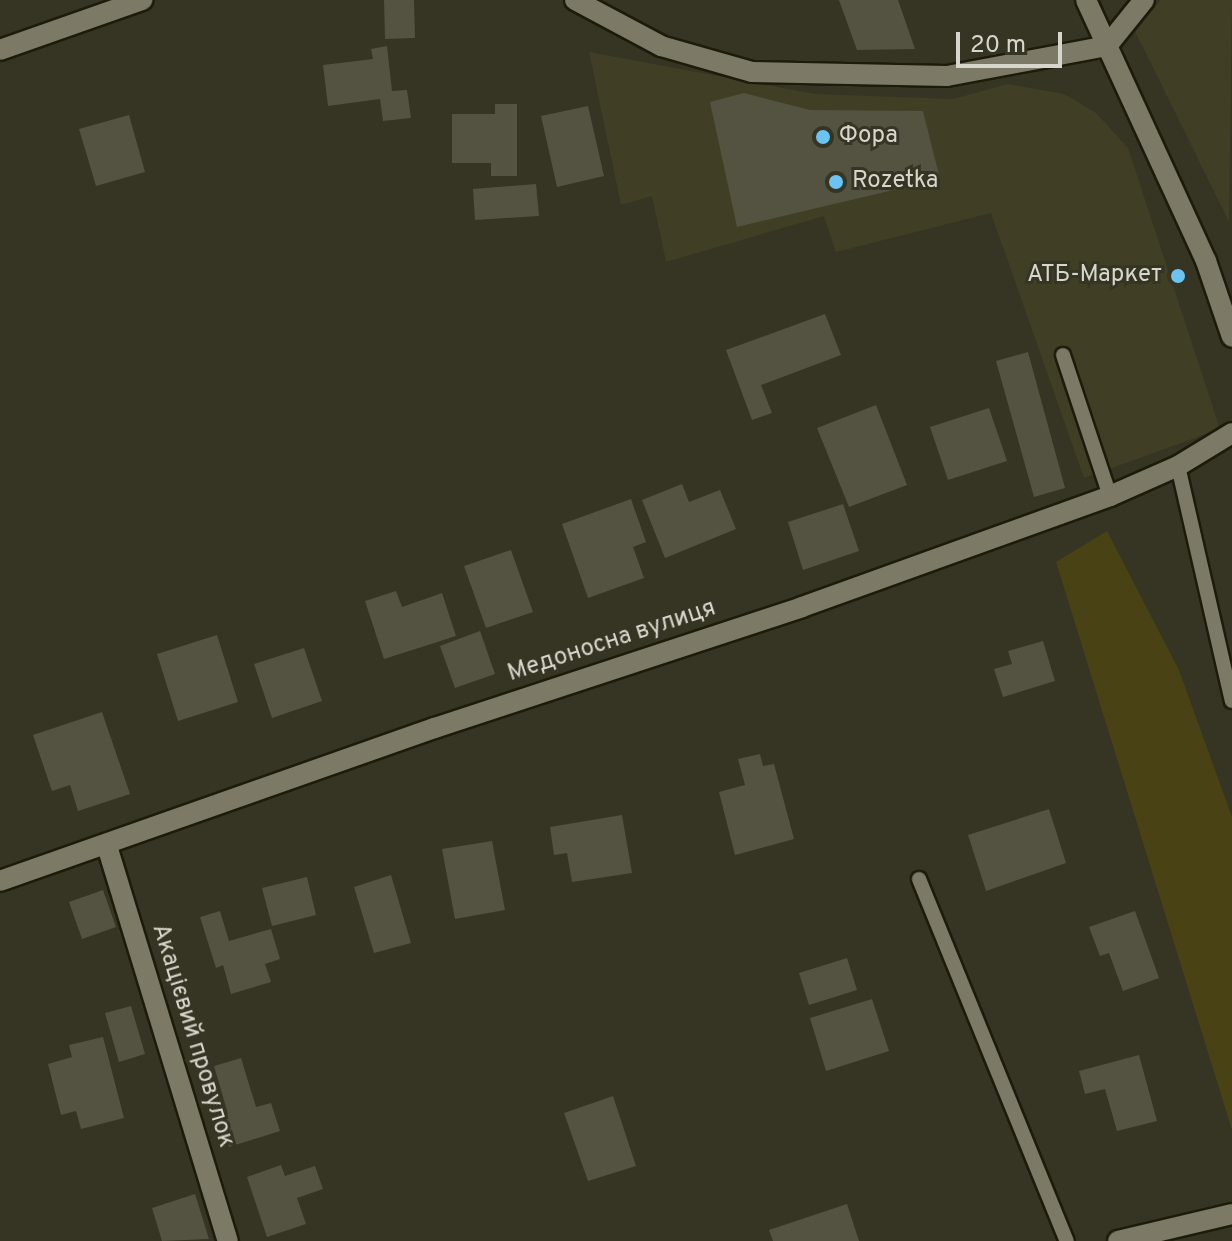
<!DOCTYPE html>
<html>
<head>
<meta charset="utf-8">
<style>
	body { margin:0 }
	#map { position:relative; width:1232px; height:1241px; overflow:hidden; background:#363422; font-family:Overpass,sans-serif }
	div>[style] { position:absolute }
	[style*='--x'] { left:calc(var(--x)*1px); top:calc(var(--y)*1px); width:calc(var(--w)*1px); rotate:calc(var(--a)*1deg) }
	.built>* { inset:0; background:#413e26 }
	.green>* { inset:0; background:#484214 }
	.building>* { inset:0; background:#545240 }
	.roads { filter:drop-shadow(2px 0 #1d1b0b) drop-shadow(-2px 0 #1d1b0b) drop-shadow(0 2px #1d1b0b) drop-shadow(0 -2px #1d1b0b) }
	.service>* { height:14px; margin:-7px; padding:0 7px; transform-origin:7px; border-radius:7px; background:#7c7a67 }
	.minor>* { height:20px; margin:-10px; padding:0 10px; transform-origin:10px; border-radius:10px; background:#7c7a67 }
	.tertiary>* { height:20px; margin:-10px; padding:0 10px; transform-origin:10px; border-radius:10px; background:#7c7a67 }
	.secondary>* { height:20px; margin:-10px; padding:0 10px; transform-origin:10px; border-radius:10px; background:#7c7a67 }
	.dots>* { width:22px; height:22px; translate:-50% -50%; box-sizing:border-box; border:4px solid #363422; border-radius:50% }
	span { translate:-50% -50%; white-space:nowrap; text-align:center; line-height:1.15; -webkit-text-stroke:6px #363422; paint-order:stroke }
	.poi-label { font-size:24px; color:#d7d6cc }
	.left { translate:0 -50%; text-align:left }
	.right { translate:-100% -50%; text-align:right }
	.street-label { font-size:24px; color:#d7d6cc }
	.scale { position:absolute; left:956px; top:32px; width:106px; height:36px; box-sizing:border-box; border:4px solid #d7d6cc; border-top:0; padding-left:10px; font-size:24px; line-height:28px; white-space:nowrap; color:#d7d6cc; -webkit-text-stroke:6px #363422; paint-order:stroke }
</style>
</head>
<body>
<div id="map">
	<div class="built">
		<div style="clip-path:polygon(1161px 0,1232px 0,1229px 222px,1135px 31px)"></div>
		<div style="clip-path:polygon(589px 52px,815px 94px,953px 99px,1008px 84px,1064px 94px,1096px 113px,1128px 148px,1220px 429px,1084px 478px,991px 213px,836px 252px,824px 216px,666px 262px,652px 196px,621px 205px)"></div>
	</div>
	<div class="green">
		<div style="clip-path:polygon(1107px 531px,1179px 670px,1232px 817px,1232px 1130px,1056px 562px)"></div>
	</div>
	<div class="building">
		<div style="clip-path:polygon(384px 0,414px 0,415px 38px,385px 39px)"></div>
		<div style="clip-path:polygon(839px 0,898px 0,915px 49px,857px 50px)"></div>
		<div style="clip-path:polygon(387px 46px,392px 91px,407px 90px,411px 118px,383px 121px,380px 99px,328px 106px,323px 65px,373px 59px,371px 49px)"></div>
		<div style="clip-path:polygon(744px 93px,810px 110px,923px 111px,940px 179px,737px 227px,710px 102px)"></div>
		<div style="clip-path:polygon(495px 104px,517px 104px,517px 176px,491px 176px,491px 163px,452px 163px,452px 114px,495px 114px)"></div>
		<div style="clip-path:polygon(588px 106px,604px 176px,557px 187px,541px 116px)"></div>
		<div style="clip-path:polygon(129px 115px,145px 172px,96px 186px,79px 129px)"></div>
		<div style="clip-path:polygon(536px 184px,539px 216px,475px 220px,473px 189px)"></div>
		<div style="clip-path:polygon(825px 314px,841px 355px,761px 385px,772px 413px,752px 420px,726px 350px)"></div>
		<div style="clip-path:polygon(1028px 352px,1065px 488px,1034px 497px,996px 361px)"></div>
		<div style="clip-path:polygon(876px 405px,907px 485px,849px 507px,817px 428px)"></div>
		<div style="clip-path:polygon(989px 408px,1007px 461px,948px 480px,930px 427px)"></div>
		<div style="clip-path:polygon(682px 484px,689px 502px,720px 490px,736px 529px,665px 558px,642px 500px)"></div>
		<div style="clip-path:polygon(631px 499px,646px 542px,633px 547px,644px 578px,588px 598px,562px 524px)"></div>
		<div style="clip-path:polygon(843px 504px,859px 551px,803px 570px,788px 522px)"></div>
		<div style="clip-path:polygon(511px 550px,533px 612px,486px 628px,464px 566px)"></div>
		<div style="clip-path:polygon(396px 591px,402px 607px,442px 593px,456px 636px,384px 659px,365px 601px)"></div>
		<div style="clip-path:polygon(480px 631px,495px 674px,455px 688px,440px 646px)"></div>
		<div style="clip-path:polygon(217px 635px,238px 702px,178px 721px,157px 654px)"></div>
		<div style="clip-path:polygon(1043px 641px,1055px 681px,1003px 697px,994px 669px,1012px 664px,1008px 651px)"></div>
		<div style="clip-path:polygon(304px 648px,322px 701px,272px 718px,254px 664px)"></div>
		<div style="clip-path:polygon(102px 712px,130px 794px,78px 811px,70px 785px,52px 791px,33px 735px)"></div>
		<div style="clip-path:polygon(760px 754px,763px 766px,774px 764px,794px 839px,735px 855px,719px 792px,745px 785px,738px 759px)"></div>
		<div style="clip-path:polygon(1049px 809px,1066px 863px,986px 891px,968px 835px)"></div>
		<div style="clip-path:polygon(622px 815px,632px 873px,572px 882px,567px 853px,554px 855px,550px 827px)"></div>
		<div style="clip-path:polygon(492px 841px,505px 910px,455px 919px,442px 849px)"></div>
		<div style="clip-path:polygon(391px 875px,411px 943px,374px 953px,354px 887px)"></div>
		<div style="clip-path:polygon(307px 877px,316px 915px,272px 926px,262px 888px)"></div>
		<div style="clip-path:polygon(103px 890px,116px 927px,82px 939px,69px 902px)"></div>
		<div style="clip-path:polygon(220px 911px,229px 941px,271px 929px,280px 959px,265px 964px,271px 982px,231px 994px,223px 965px,216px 968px,200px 917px)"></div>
		<div style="clip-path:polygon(1135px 911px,1159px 978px,1123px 991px,1109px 953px,1100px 956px,1089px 927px)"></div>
		<div style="clip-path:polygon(847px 958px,857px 990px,809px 1005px,799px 973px)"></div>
		<div style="clip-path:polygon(872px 999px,889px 1051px,826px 1071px,810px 1018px)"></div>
		<div style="clip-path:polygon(131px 1006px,145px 1054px,119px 1062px,105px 1013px)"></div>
		<div style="clip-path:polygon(103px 1037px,124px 1118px,81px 1129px,76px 1111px,61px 1115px,48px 1064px,72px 1057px,69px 1045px)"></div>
		<div style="clip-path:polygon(1139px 1055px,1157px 1121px,1117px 1131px,1105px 1089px,1085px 1094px,1079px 1071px)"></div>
		<div style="clip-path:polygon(241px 1058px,256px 1107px,271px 1103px,280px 1131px,229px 1147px,220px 1116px,228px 1114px,214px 1066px)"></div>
		<div style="clip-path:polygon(613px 1096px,636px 1166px,588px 1181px,564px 1113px)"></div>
		<div style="clip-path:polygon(281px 1165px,285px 1176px,315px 1166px,323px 1189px,297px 1198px,306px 1224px,267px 1237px,247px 1177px)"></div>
		<div style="clip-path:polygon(195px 1194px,209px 1239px,162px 1241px,152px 1208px)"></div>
		<div style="clip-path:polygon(847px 1204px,859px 1241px,773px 1241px,769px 1230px)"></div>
	</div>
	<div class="roads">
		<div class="service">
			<div style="--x:1063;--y:355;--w:149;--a:71.6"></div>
			<div style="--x:1178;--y:466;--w:241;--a:77.1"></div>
			<div style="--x:919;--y:879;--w:391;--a:67.8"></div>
		</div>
		<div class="minor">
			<div style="--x:1107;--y:46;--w:59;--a:-51.2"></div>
			<div style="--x:107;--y:846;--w:413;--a:73"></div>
			<div style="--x:0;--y:881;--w:461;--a:-19.4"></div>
			<div style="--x:435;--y:728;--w:386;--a:-18.2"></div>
			<div style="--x:802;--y:607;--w:327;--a:-19.8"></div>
			<div style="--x:1110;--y:496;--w:74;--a:-23.8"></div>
			<div style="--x:1178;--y:466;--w:63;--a:-31.4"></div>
			<div style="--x:1118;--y:1241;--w:117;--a:-13.3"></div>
		</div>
		<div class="tertiary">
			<div style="--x:575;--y:0;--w:98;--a:28.1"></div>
			<div style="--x:661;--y:46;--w:95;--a:15.9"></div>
			<div style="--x:752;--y:72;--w:195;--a:1.2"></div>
			<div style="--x:947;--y:76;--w:163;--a:-10.6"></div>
			<div style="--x:0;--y:50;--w:151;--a:-19.4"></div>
		</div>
		<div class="secondary">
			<div style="--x:1086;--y:0;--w:287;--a:65.3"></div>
			<div style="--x:1206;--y:261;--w:80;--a:71.1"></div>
		</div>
	</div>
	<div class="dots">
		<div style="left:823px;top:137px;background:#6ac3f1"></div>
		<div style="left:836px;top:182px;background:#6ac3f1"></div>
		<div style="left:1178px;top:276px;background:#6ac3f1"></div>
	</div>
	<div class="poi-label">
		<span class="left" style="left:839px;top:137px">Фора</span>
		<span class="left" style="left:852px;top:182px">Rozetka</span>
		<span class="right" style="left:1162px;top:276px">АТБ-Маркет</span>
	</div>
	<div class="street-label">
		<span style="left:612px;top:642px;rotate:-18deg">Медоносна вулиця</span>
		<span style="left:192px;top:1036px;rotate:73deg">Акацієвий провулок</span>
	</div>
	<div class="scale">20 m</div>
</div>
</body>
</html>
